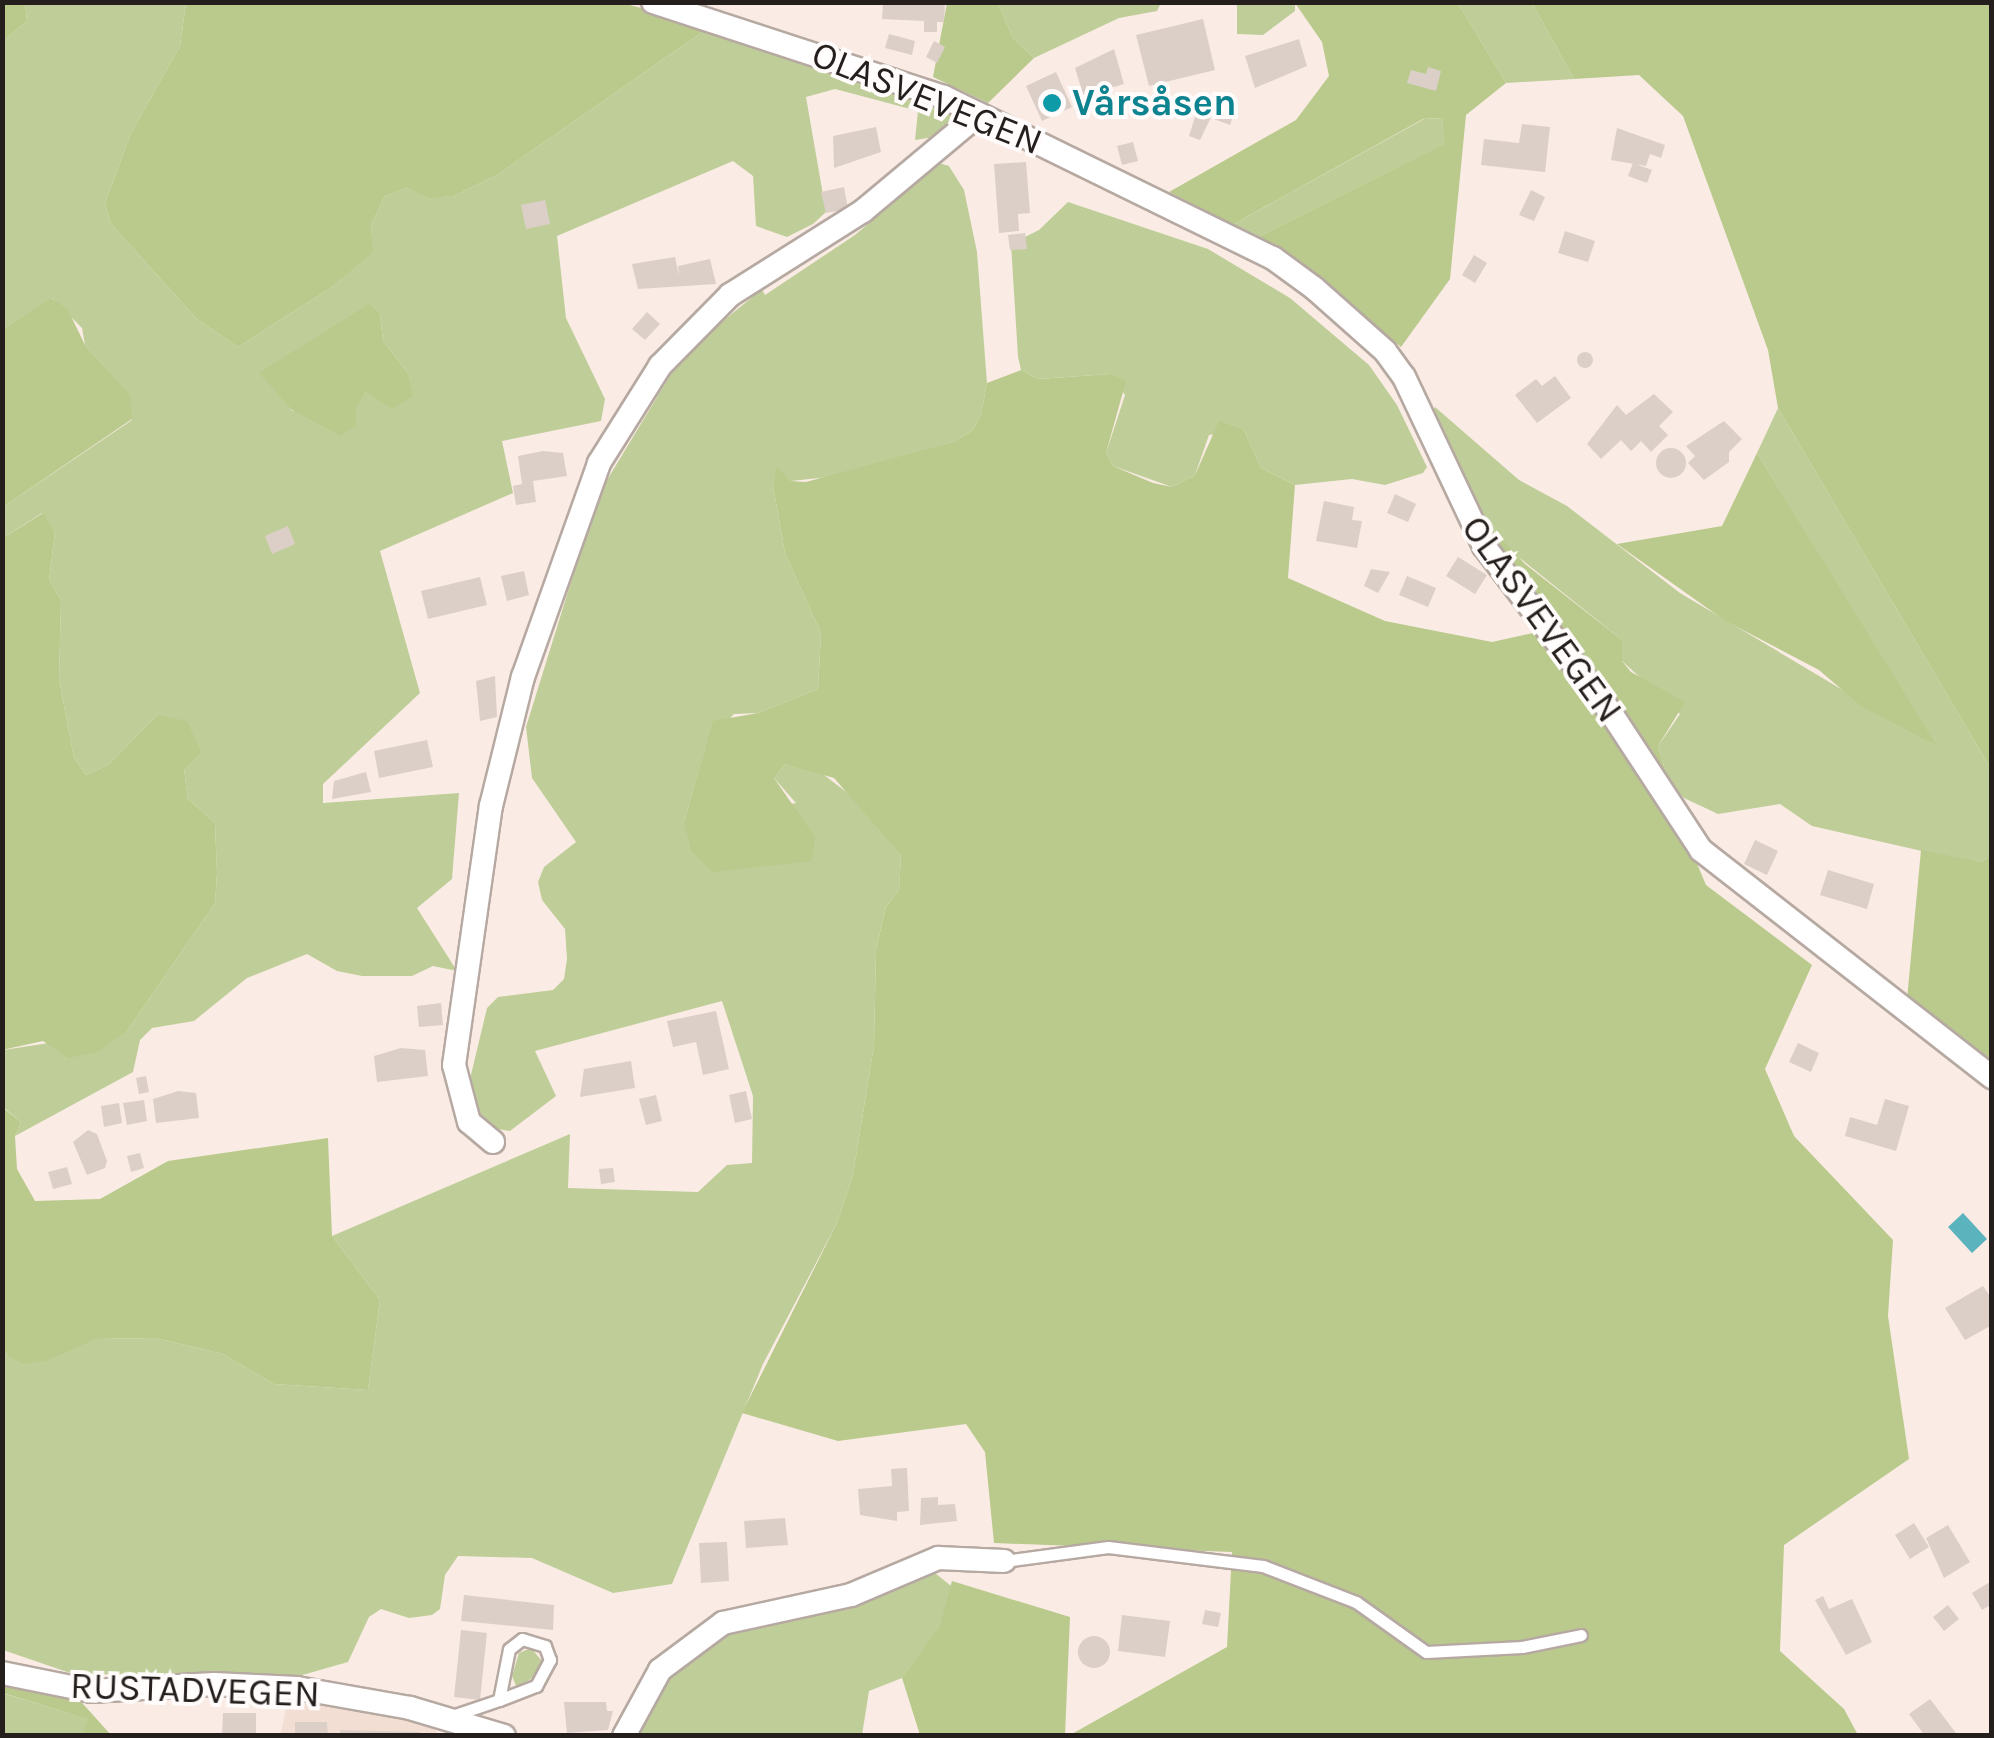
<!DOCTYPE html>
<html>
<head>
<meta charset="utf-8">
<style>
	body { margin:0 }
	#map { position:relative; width:1994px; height:1738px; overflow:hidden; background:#faece5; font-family:Karla,sans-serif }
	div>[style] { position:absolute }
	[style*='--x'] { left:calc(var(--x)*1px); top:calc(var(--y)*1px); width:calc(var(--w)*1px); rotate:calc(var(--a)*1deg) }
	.built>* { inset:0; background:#f3ded3 }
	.green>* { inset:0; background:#bfce98 }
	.forest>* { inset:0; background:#b9ca8c }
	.water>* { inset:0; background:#5bb3bd }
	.building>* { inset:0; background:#dccfc8 }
	.round { border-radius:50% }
	.roads { filter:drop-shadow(2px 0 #b6a9a2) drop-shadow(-2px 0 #b6a9a2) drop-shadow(0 2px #b6a9a2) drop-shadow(0 -2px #b6a9a2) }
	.service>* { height:11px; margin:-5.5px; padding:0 5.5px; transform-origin:5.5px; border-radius:5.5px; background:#fff }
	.minor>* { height:22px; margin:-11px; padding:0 11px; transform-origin:11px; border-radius:11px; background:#fff }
	.dots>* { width:28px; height:28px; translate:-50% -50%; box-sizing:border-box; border:5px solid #fffcfb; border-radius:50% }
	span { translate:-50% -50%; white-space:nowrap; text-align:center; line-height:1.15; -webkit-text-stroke:8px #fffcfb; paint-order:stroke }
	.street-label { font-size:38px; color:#241f1c }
	.culture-label { font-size:38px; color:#0d838f; font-weight:700 }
	.left { translate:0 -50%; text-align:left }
	.frame { position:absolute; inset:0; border:5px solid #241f1c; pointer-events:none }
</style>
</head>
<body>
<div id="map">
	<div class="built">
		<div style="clip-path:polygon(289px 1695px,437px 1723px,436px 1735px,280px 1736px)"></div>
	</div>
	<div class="green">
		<div style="clip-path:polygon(evenodd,25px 3px,186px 3px,180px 46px,131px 133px,105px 203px,111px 224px,197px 319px,238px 347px,332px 287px,372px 252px,371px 225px,385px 196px,407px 188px,430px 197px,454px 196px,497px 175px,711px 26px,949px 110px,954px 125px,941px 136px,915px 140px,918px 111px,835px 89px,806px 97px,826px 212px,813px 224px,787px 237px,756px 226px,753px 176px,733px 161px,557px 236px,566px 318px,605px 399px,601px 421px,502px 441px,513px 493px,380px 551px,420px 693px,323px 784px,323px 803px,459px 793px,452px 879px,417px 908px,457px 971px,433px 966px,412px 976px,362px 976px,337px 971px,307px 954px,247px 978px,194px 1021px,152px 1028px,140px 1040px,133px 1072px,15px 1136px,21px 1122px,3px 1107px,3px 1050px,127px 1031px,215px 903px,217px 873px,215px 823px,188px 799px,184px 769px,157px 715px,108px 765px,86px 775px,74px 758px,59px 679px,61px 600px,49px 580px,55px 532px,42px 513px,3px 538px,3px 507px,132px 420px,110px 373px,85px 345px,82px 328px,52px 298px,3px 329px,3px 41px,27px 21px,25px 3px,380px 314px,383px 341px,407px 372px,379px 395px,366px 392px,355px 406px,292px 411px,282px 393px,380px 314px)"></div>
		<div style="clip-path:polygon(998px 3px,1161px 3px,1157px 11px,1119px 18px,1034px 58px,1013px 38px)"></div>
		<div style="clip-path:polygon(1237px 3px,1295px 3px,1295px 11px,1263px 35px,1237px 34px)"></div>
		<div style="clip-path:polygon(1458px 3px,1532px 3px,1574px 79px,1506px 83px)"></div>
		<div style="clip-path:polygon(1442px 118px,1446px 144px,1256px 238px,1232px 225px,1424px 119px)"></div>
		<div style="clip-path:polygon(939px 163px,949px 166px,964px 190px,977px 252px,987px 383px,981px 415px,972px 431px,953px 442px,838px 476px,791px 481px,778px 469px,773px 486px,785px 553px,821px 633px,818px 689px,758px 713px,734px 714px,707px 743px,684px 822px,796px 803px,774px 778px,785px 764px,815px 768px,862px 804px,901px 855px,899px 890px,886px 907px,876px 950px,874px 1045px,853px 1175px,837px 1223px,763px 1364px,672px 1584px,613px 1593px,532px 1558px,458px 1556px,445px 1575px,440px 1609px,432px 1615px,409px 1618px,381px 1609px,369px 1617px,348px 1662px,299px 1676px,73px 1674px,3px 1650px,2px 1346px,8px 1356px,96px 1339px,156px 1338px,223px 1354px,274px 1384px,368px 1390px,380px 1300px,332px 1236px,570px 1134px,568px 1188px,698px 1192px,727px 1165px,752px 1163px,753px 1096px,722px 1001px,535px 1051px,556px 1096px,510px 1131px,490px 1128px,473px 1103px,470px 1079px,487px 1008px,498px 997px,553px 990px,564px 979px,567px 959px,565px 929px,542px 900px,538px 882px,544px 867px,576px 842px,532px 778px,526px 727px,598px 495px,683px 354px,762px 289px,765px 295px,855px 235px)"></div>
		<div style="clip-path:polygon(1068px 202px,1208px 249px,1290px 298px,1369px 365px,1397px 405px,1427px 467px,1423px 473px,1385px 485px,1352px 479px,1295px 485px,1261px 468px,1244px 430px,1209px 435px,1195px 475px,1172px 487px,1113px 466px,1106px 453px,1125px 395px,1110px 374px,1038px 379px,1021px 370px,1018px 357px,1011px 244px,1039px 230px)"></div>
		<div style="clip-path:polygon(1435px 407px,1519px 480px,1567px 506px,1680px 593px,1935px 745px,1757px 453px,1778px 408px,1991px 769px,1991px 856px,1980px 862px,1957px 859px,1812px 826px,1780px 804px,1718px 814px,1684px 798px,1669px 783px,1658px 746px,1680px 714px,1622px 661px,1622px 640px,1506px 547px,1462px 485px,1430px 415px)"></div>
		<div style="clip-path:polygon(931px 1570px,955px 1589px,941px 1626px,902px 1678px,869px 1691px,862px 1735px,638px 1735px,671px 1667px,722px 1631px)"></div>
		<div style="clip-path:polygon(531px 1648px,542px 1661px,540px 1673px,517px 1688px,512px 1676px,519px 1653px)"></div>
		<div style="clip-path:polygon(2px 1693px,89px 1719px,82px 1735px,3px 1735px)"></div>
	</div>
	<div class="forest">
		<div style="clip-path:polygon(3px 2px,25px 3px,27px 21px,3px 41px)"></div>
		<div style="clip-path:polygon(186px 3px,622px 3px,711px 26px,497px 175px,454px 196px,430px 198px,407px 188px,385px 196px,371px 225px,373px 252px,332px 287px,238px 347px,197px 319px,111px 224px,105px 203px,131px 133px,180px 46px)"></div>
		<div style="clip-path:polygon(947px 3px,998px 3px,1013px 38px,1034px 58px,988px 103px,933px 77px)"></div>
		<div style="clip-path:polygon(1295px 3px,1458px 3px,1506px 83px,1466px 115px,1450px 279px,1401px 347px,1292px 258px,1256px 238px,1445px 144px,1442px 118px,1423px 119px,1232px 225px,1169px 192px,1296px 120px,1329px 76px,1322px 42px)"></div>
		<div style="clip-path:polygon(1532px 3px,1991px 3px,1991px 769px,1778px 408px,1768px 350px,1683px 116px,1639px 75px,1574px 79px)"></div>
		<div style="clip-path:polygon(51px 298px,67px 308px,85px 345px,130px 395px,132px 419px,3px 507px,3px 329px)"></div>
		<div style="clip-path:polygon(369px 304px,380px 314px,383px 341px,407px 372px,413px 396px,392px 409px,366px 392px,356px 407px,356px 425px,341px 436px,292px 410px,259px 373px)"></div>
		<div style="clip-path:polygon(1021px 370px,1038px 379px,1110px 374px,1126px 381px,1106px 453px,1113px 466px,1153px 483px,1172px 487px,1195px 475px,1219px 421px,1244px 430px,1261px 468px,1295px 485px,1288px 578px,1385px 621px,1492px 642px,1542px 631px,1690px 847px,1706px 885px,1812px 965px,1765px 1069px,1794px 1136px,1893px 1240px,1888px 1316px,1909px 1459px,1784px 1545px,1780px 1651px,1844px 1709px,1858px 1735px,1070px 1735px,1227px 1647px,1232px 1552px,994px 1543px,985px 1452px,966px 1424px,838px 1441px,742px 1413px,837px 1223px,853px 1175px,874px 1045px,876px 950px,886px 907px,899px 890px,901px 855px,834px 778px,785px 764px,774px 778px,815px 837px,812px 861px,712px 872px,691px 850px,684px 822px,713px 721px,758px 713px,818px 689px,821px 633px,785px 553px,773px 486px,777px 467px,791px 481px,806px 482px,953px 442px,972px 431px,981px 415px,987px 383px)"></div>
		<div style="clip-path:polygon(1757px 453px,1937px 746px,1861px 706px,1819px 670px,1724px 620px,1617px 544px,1722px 526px)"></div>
		<div style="clip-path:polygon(43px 513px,55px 532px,49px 580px,61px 600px,59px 679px,74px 758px,86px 775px,108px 765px,157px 715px,187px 721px,201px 752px,184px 769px,188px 799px,215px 823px,217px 873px,215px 903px,127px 1031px,98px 1052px,68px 1058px,43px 1041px,2px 1050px,3px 538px)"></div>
		<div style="clip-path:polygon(1486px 522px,1525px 564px,1622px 640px,1622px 661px,1631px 672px,1685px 702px,1658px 746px,1669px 783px,1513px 573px)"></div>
		<div style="clip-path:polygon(1921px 850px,1980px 862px,1991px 856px,1991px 1061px,1907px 999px)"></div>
		<div style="clip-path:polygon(2px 1107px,21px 1122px,15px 1136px,17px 1169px,35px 1201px,100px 1199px,168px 1161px,328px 1138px,332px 1236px,380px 1300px,368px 1390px,274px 1384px,223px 1354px,156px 1338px,96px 1339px,46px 1361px,23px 1364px,8px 1356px,2px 1346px)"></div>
		<div style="clip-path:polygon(952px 1581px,1070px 1617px,1065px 1735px,920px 1735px,902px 1678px,940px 1626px)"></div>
		<div style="clip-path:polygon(2px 1678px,75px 1695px,111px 1735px,82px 1735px,88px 1719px,3px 1693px)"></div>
	</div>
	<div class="water">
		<div style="clip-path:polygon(1963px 1213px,1987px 1239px,1972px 1253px,1948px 1227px)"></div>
	</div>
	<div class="building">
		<div style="clip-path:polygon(883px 2px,945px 2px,944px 22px,937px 22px,937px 32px,924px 32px,924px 21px,882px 19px)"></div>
		<div style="clip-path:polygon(1203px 19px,1215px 70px,1149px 86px,1136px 35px)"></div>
		<div style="clip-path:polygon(889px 34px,915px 41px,912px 55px,885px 48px)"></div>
		<div style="clip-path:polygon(1299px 39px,1307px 66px,1255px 88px,1245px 56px)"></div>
		<div style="clip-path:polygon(934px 41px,945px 47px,937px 63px,926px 57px)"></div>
		<div style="clip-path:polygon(1114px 49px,1124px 84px,1097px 92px,1100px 103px,1087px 107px,1075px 68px)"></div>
		<div style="clip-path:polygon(1428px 67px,1441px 71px,1436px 91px,1407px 83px,1411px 70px,1426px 74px)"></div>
		<div style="clip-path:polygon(1056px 72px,1072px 107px,1042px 121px,1026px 86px)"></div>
		<div style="clip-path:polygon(1202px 94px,1219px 101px,1200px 140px,1189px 136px)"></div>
		<div style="clip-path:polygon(1223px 99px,1237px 105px,1230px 125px,1214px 119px)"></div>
		<div style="clip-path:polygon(1522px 124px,1550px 127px,1545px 172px,1481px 165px,1484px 139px,1519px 143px)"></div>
		<div style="clip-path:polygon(876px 127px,881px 152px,834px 168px,833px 136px)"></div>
		<div style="clip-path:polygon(1617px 128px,1665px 145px,1661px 158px,1650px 154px,1646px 166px,1611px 160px)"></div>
		<div style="clip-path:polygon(1133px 142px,1138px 161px,1122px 165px,1117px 146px)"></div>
		<div style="clip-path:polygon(1026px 162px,1030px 213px,1018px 214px,1019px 231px,999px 233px,994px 164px)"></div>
		<div style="clip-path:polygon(1633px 163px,1652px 170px,1647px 183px,1628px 176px)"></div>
		<div style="clip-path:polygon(844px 187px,848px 209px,826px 213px,821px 192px)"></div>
		<div style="clip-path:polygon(1531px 190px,1545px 197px,1534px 221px,1519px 215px)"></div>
		<div style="clip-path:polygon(545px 200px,550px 224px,526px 229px,521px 205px)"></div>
		<div style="clip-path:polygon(1565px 231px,1595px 241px,1588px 262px,1558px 253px)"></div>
		<div style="clip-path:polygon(1025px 233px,1027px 249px,1010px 250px,1008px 235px)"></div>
		<div style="clip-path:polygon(1474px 255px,1487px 263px,1475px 283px,1462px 275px)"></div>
		<div style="clip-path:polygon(675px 257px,679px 276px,678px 266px,710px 259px,716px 284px,638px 289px,632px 264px)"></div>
		<div style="clip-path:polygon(647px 312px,660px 324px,645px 340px,632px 329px)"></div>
		<div class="round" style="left:1577px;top:352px;width:16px;height:16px"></div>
		<div style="clip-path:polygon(1555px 376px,1571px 398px,1537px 423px,1515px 395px,1536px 379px,1542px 386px)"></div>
		<div style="clip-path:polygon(1654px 394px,1673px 412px,1659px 426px,1668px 435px,1651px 452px,1641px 441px,1631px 451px,1621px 440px,1601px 459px,1587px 444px,1617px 405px,1626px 415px)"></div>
		<div style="clip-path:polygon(1724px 421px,1742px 439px,1729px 452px,1729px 462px,1704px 480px,1688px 463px,1695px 456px,1686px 446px)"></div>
		<div class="round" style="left:1656px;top:448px;width:30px;height:30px"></div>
		<div style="clip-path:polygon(543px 451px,563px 453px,567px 476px,533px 481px,536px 502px,516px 505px,513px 486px,522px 484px,518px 456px)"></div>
		<div style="clip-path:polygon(1395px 494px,1416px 504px,1408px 522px,1387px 513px)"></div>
		<div style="clip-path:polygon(1324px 501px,1354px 507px,1352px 520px,1362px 521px,1357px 548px,1316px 541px)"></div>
		<div style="clip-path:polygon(288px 526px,295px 544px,272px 554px,265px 536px)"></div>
		<div style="clip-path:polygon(1458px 557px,1487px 575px,1475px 594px,1446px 576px)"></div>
		<div style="clip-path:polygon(1371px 569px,1390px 572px,1378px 593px,1364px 586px)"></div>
		<div style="clip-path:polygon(524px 571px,529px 595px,507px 601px,501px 576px)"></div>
		<div style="clip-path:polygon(1407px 576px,1436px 588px,1428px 607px,1399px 595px)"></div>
		<div style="clip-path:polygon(480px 577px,487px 605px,428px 619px,421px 591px)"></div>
		<div style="clip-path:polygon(495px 676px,497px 717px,480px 721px,476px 681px)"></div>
		<div style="clip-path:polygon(427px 740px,433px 767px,379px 778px,374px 751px)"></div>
		<div style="clip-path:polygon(366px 772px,371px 792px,332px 799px,334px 781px)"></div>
		<div style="clip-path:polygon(1755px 840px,1778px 851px,1767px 875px,1744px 864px)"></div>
		<div style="clip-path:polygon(1828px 870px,1874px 884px,1867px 909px,1820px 895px)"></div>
		<div style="clip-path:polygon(441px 1003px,443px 1025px,419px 1027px,417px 1006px)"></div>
		<div style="clip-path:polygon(716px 1011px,729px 1069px,703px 1075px,696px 1042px,673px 1047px,667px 1021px)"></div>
		<div style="clip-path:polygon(1798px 1043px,1819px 1053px,1811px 1072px,1789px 1062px)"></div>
		<div style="clip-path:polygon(401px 1048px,425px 1050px,428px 1076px,377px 1082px,374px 1056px)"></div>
		<div style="clip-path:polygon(631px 1061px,635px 1088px,580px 1097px,584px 1069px)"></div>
		<div style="clip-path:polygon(146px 1076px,149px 1092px,139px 1094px,136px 1078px)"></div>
		<div style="clip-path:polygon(178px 1091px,196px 1093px,199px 1118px,156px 1123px,153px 1099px)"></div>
		<div style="clip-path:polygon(746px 1091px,752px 1119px,735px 1123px,729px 1095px)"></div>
		<div style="clip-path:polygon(656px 1095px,662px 1121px,646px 1125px,639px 1099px)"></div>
		<div style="clip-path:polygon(1885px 1099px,1909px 1106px,1896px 1151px,1845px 1136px,1850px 1117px,1877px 1125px)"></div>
		<div style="clip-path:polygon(144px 1100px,147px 1121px,127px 1125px,123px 1103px)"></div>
		<div style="clip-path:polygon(119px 1103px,122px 1123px,104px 1127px,101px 1106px)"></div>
		<div style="clip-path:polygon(88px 1130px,97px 1134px,107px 1161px,105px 1168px,87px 1175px,73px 1142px)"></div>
		<div style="clip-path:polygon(140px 1153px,144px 1168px,131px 1172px,127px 1156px)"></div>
		<div style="clip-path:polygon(67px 1167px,72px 1184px,53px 1189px,48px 1172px)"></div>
		<div style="clip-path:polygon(613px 1168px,615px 1182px,601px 1184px,599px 1169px)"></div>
		<div style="clip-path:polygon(1983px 1286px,1992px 1299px,1992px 1325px,1965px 1340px,1945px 1308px)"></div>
		<div style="clip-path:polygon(907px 1468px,909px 1511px,897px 1512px,897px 1521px,860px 1515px,858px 1489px,892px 1486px,891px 1469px)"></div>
		<div style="clip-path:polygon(938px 1497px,938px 1505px,955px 1504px,957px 1521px,920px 1525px,921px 1498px)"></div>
		<div style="clip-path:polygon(785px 1518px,788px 1545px,746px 1548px,744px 1521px)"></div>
		<div style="clip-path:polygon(1914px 1523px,1929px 1547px,1910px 1559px,1895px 1535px)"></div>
		<div style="clip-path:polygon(1948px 1525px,1970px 1562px,1944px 1578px,1926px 1538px)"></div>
		<div style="clip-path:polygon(727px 1542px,729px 1581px,701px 1583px,699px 1543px)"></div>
		<div style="clip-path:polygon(1990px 1582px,1992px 1604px,1982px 1610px,1972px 1593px)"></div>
		<div style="clip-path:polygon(464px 1595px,554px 1605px,553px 1630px,461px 1621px)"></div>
		<div style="clip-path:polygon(1823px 1596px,1829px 1609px,1852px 1599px,1872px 1642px,1846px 1655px,1815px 1600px)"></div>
		<div style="clip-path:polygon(1948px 1605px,1959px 1619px,1944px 1631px,1933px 1617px)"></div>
		<div style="clip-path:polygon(1205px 1610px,1221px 1613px,1218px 1627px,1202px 1624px)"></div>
		<div style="clip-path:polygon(1122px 1615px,1170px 1621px,1165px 1657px,1118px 1651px)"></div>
		<div style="clip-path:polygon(461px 1630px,487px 1633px,480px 1700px,454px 1697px)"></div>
		<div class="round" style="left:1078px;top:1636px;width:32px;height:32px"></div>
		<div style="clip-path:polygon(1930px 1699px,1956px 1733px,1953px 1736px,1925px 1736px,1909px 1714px)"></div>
		<div style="clip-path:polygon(564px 1702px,606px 1702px,607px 1711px,613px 1711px,608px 1730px,567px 1733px)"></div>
		<div style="clip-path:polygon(223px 1713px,256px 1713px,256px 1736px,222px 1736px)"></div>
		<div style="clip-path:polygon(295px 1722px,327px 1722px,328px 1736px,295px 1736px)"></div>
		<div style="clip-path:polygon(340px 1730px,420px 1732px,420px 1736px,340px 1736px)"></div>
	</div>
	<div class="roads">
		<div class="service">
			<div style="--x:1004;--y:1561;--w:105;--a:-7.7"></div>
			<div style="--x:1108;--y:1547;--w:156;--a:7"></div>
			<div style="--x:1263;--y:1566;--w:100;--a:21.2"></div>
			<div style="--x:1356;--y:1602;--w:86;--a:35.5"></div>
			<div style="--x:1426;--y:1652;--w:96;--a:-3"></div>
			<div style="--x:1522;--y:1647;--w:60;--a:-11.5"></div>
			<div style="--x:452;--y:1716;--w:50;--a:-18.8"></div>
			<div style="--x:499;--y:1700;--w:40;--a:-21"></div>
			<div style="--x:536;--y:1686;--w:30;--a:-62"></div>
			<div style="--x:550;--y:1660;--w:15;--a:-110"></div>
			<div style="--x:545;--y:1646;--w:24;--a:-163"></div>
			<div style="--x:522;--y:1639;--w:16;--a:142"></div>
			<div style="--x:509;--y:1649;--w:52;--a:101.1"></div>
		</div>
		<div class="minor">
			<div style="--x:653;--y:2;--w:306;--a:18.1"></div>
			<div style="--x:944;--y:97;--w:366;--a:26.1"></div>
			<div style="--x:1273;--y:258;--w:51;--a:36.2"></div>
			<div style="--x:1314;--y:288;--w:95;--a:41.6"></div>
			<div style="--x:1385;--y:351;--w:32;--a:54"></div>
			<div style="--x:1404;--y:377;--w:187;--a:64.7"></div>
			<div style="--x:1484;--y:546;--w:210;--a:52.7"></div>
			<div style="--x:1611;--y:713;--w:164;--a:56.7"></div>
			<div style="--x:1701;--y:850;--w:369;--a:38"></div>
			<div style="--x:493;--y:1142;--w:31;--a:-140"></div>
			<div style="--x:469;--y:1122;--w:59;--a:-104.7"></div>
			<div style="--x:454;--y:1065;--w:262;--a:-81.9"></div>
			<div style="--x:491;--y:806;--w:133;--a:-76.1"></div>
			<div style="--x:523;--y:677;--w:227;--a:-70.4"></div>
			<div style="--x:599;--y:463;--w:115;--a:-57.8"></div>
			<div style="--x:660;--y:366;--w:100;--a:-45.4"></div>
			<div style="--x:730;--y:295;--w:157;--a:-32.3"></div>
			<div style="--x:863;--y:211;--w:151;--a:-39.9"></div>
			<div style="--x:2;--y:1673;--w:91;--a:11.4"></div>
			<div style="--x:91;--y:1691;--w:123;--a:-3.3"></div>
			<div style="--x:214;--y:1684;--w:83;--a:2.8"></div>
			<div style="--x:297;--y:1688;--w:115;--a:10"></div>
			<div style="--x:410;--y:1708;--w:98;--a:16.6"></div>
			<div style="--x:624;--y:1736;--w:75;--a:-61.4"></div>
			<div style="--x:660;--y:1670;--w:79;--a:-36.7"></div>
			<div style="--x:723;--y:1623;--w:131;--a:-12.3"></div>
			<div style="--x:851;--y:1595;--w:95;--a:-23"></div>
			<div style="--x:938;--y:1558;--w:66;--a:2.6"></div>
		</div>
	</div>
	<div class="dots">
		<div style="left:1052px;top:103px;background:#0f9aa8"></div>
	</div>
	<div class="street-label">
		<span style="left:927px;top:98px;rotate:22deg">OLASVEVEGEN</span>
		<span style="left:1542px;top:619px;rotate:54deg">OLASVEVEGEN</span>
		<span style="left:195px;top:1690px;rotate:2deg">RUSTADVEGEN</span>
	</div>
	<div class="culture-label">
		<span class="left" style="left:1072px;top:103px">Vårsåsen</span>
	</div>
	<div class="frame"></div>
</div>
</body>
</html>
